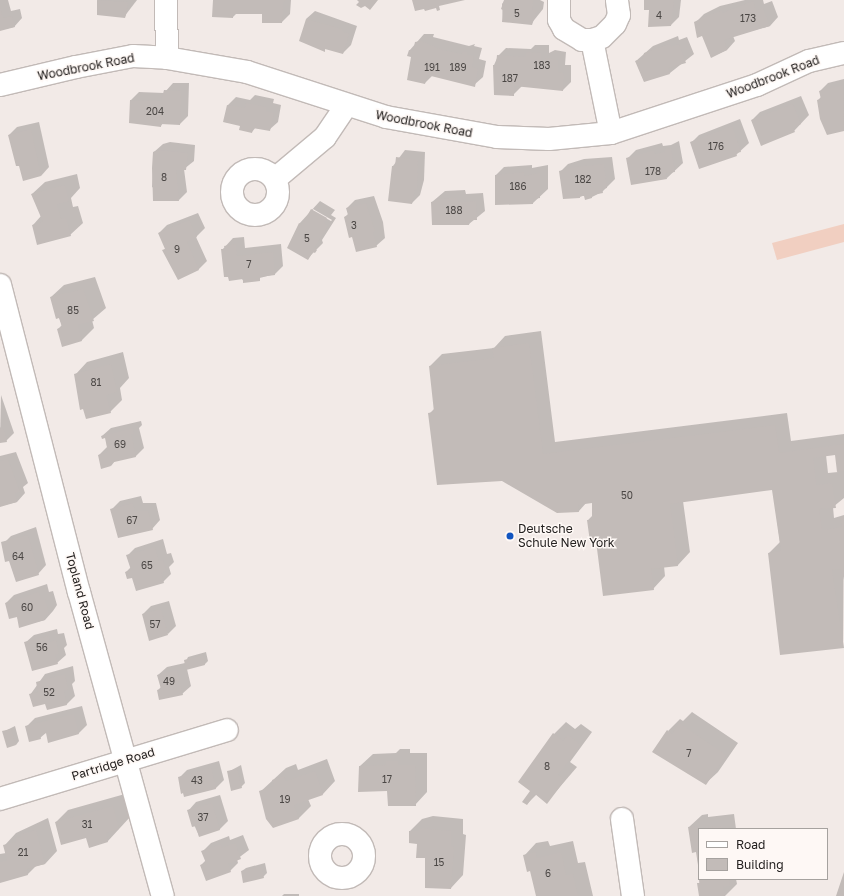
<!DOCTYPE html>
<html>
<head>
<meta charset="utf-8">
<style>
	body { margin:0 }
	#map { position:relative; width:844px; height:896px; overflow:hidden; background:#f2eae7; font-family:"Golos Text",sans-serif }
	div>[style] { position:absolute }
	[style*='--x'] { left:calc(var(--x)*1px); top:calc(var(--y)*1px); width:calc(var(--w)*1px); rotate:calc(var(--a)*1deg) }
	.green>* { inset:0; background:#f1cfc1 }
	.shadow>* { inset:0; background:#0003 }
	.building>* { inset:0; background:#c2bbb8 }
	.roads { filter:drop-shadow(1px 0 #c2bab7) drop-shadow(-1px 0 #c2bab7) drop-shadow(0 1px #c2bab7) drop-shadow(0 -1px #c2bab7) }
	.minor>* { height:22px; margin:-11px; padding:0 11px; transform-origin:11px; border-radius:11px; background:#fff }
	.minor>.ring { margin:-11px; padding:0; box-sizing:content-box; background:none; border:22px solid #fff; border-radius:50% }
	.dots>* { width:11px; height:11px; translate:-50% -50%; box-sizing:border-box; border:2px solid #fef8f5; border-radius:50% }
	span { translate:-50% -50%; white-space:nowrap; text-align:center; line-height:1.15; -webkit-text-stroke:3px #fef8f5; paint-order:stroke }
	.number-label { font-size:10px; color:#4b4745 }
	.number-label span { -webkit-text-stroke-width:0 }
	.street-label { font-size:12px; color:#23201f }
	.poi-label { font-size:12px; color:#23201f }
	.left { translate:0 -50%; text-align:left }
	.legend { position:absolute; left:698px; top:828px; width:130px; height:52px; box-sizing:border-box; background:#fef8f5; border:1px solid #a6a29f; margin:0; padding:5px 7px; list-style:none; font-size:12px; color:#23201f }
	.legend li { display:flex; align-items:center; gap:8px; height:20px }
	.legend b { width:20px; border:1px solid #a6a29f }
</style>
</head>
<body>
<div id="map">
	<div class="green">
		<div style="clip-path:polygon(844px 224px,844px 242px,777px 260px,772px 243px)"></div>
	</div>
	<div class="shadow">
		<div style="clip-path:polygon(0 0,8px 0,11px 11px,20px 9px,22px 18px,14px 27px,0 30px)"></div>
		<div style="clip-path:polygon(98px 0,137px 0,124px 17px,99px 4px)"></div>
		<div style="clip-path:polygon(214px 0,291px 0,290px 14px,282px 22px,263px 13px,237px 13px,233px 17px)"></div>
		<div style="clip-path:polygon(505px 0,540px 0,544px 2px,543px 9px,531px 24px,503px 21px,502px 4px)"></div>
		<div style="clip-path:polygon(646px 0,681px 0,679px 17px,671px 25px,650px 9px)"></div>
		<div style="clip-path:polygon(745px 0,763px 0,764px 4px,772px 1px,778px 17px,770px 26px,733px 36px,735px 41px,727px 50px,711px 57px,703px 35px,695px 23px,704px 14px,720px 6px)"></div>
		<div style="clip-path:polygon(315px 11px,357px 26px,351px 45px,343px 53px,326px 48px,324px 51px,306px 19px)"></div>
		<div style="clip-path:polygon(424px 34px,434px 34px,433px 37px,469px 46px,475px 44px,474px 46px,482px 48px,479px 59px,486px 61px,483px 77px,474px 85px,433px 75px,425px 83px,409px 51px)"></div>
		<div style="clip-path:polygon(678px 36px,679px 40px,687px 37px,694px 54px,670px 73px,644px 81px,636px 61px,653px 46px)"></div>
		<div style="clip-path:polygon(535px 45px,549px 45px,549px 53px,555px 50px,566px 52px,565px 65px,571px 65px,571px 82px,563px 90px,522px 86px,513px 95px,494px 65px,498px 56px,506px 48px,531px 49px)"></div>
		<div style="clip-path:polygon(844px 79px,844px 130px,827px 134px,818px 100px,821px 97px,820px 91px,828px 83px)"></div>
		<div style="clip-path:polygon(173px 83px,189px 83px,188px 116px,180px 124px,163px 123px,161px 126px,131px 122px,131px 100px,139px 92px,164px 93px)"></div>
		<div style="clip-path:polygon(255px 95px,274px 99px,273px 103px,281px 105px,278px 122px,269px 130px,256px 127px,252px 132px,241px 125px,225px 122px,228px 105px,236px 97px,250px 100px)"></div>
		<div style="clip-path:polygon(801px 96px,809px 115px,794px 131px,752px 120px,760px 112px)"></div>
		<div style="clip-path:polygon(740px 119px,749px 143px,736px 155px,691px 143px,699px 135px)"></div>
		<div style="clip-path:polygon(39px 122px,49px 167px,41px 176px,9px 135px,17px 127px)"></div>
		<div style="clip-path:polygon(679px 141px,683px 163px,667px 178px,628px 158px,636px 150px,662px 143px,663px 146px,671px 145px)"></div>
		<div style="clip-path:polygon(170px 142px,195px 145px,194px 161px,184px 169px,187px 192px,179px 200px,152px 187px,154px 152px,163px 144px)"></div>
		<div style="clip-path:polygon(405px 150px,425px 152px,424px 180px,420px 195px,412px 203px,389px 200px,393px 166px)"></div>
		<div style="clip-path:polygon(612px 157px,615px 179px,602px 192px,592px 197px,585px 195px,580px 197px,560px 172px,568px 164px,584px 159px)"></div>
		<div style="clip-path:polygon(532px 165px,532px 168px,548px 165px,548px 189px,533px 203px,496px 175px,504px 167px)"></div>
		<div style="clip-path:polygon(77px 174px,80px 188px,71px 198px,73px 207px,78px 206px,83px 223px,70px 235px,33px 225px,41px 216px,32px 194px,45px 182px)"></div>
		<div style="clip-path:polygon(465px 190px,466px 194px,483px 193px,485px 211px,469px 224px,432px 202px,445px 191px)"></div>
		<div style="clip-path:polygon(374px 196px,383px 222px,385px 238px,376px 246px,353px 235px,345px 217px,349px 213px,347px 208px,355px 200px)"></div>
		<div style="clip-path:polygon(evenodd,320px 201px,335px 210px,331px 215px,336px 218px,322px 240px,323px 243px,308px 258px,299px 224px,320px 201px,313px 209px,332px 220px,331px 221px,313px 211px,313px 209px)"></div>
		<div style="clip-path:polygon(198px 213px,205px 228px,196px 237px,207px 261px,199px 269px,179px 278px,164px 250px,166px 248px,159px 233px,167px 225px)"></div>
		<div style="clip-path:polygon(244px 237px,245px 248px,281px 244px,283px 266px,275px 274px,244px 282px,222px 250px,233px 238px)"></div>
		<div style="clip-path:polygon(95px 277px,106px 308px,92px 320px,94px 328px,82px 340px,63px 345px,58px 329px,62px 325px,51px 297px,64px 285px)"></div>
		<div style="clip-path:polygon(evenodd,541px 331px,555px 442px,787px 413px,791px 441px,844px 434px,844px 498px,833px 507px,834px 518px,844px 515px,843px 647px,769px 553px,780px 542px,773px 489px,683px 501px,690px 552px,678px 565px,664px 566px,665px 576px,653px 589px,588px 520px,593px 515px,593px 502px,587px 502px,579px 511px,557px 512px,429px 414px,435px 408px,430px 366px,442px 354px,494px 348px,505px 336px,541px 331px,836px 454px,838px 472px,828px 473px,826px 455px,836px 454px)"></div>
		<div style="clip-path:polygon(123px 352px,129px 378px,120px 388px,122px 400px,110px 412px,75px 375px,87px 362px)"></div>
		<div style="clip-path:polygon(1px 395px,14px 433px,6px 441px,0 442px)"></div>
		<div style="clip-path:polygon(141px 421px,142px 425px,139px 428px,144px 448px,136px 456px,115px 461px,111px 466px,99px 455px,107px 447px,106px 437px,102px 436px,111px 428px)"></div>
		<div style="clip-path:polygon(16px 452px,28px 483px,23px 487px,25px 493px,17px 502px,0 506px,0 456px)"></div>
		<div style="clip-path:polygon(141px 496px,143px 503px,156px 503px,160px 520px,152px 529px,112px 509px,120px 501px)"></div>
		<div style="clip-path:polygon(36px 527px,46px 565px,38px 574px,3px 544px,11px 536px)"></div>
		<div style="clip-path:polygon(163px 539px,167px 554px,171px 553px,174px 562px,169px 567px,171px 574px,163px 582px,126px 572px,131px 567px,127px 556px,135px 548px)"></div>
		<div style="clip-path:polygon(47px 584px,49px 592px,53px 591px,57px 605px,53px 611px,45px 620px,20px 626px,17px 616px,6px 603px,14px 595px)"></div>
		<div style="clip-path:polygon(169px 601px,176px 626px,168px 634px,143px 614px,151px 606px)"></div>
		<div style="clip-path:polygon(57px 629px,58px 634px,64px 633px,67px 645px,64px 648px,66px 655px,57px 663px,25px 643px,34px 635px)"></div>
		<div style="clip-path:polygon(206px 652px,208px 661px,205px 664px,187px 669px,191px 686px,182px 694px,158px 690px,161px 687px,158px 675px,167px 667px,185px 663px,188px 657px)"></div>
		<div style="clip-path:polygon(73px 666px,75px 681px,72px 684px,75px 696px,67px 704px,48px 709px,46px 702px,30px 695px,45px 674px)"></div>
		<div style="clip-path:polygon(82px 706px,87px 725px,79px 733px,47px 732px,40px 738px,26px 727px,35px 718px)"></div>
		<div style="clip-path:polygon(692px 712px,738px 743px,718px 772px,705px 784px,668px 731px,680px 719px,683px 721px)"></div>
		<div style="clip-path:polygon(566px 722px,575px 729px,581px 724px,592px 732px,570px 762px,577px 767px,547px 802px,537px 794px,527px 804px,554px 734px)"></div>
		<div style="clip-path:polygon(15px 726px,19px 741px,16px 745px,3px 732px)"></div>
		<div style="clip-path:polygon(400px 749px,410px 749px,410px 753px,427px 753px,427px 792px,415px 805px,360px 766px,373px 754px,396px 753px)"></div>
		<div style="clip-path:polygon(327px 759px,335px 781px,323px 794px,308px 799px,311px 806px,299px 818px,273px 827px,260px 792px,286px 768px,296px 764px,298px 770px)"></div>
		<div style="clip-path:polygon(219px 761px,224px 780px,216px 788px,185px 796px,179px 778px,187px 770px)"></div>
		<div style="clip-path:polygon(241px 765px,245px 783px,241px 787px,228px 772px)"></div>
		<div style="clip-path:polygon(125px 794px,131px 816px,108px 841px,90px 847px,87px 837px,56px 822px,68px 810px)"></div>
		<div style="clip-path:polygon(220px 795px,228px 821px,220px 829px,199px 836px,188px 811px,196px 802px)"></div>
		<div style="clip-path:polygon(708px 814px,708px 817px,734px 814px,736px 829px,699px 829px,699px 876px,697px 851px,689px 827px,702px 815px)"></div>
		<div style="clip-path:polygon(433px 816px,463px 819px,463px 834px,466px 835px,463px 875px,451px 888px,410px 831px,422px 819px)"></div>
		<div style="clip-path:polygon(48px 818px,57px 851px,45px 864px,36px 866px,28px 874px,0 882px,0 854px,6px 853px,4px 846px,16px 833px)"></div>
		<div style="clip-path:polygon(243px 835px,249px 850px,237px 859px,238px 863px,230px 871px,201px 865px,206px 860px,203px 851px,211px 843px,229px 836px,230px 840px)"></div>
		<div style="clip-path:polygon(548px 841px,550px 846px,573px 841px,578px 863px,585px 862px,593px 896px,537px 896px,531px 870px,524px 856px,536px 843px)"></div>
		<div style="clip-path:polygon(265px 863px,267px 873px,263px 877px,242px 871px,246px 868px)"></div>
		<div style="clip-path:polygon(699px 879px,736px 879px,737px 884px,725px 896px,700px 896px)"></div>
		<div style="clip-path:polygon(284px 894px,299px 894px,299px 896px,282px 896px)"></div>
	</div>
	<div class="building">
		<div style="clip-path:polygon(97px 0,128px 2px,126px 15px,125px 18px,97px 15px)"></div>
		<div style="clip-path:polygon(213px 0,286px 0,283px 2px,282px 23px,262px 23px,262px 14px,233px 14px,233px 18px,212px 17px)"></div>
		<div style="clip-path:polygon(357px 0,378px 0,370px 10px,365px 6px,361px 8px,356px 5px,359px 2px)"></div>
		<div style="clip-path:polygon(412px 0,465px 0,439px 6px,440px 10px,437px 11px,436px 8px,425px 11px,424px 9px,415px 11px)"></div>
		<div style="clip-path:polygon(504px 0,533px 0,532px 10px,537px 10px,532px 25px,502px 22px,503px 10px,501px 9px)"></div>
		<div style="clip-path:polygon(644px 0,674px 0,671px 26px,648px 27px,649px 10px,644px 10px)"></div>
		<div style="clip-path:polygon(753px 1px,756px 11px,763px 8px,770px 26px,724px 40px,727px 50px,711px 58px,702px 36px,697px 38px,694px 22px,711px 14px,722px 11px,722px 13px)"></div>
		<div style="clip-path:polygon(0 8px,3px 18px,12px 16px,15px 27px,0 31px)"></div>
		<div style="clip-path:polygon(306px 19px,342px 29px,342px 31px,349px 34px,343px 54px,325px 49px,325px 52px,299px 41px)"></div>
		<div style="clip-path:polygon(421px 41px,442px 50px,462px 54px,463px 51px,467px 52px,467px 54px,474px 56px,472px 67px,478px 69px,475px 87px,427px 75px,425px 84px,407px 80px,411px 57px,407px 56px,409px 50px,413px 51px,415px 42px)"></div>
		<div style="clip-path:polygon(670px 44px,671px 47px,679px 44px,686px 63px,668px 68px,670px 74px,644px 82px,635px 61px,643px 58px,644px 53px)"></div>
		<div style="clip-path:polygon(526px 52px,541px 53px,541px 60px,545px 60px,546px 58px,558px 60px,558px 72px,564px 73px,563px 91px,514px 86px,514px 96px,494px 95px,493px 65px,496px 65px,497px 55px,526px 57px)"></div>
		<div style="clip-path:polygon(843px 85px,844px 131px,827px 135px,820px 119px,817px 100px,821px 99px,819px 91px)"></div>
		<div style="clip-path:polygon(164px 90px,181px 91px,180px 125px,161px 124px,161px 127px,129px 123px,130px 100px,161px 101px)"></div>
		<div style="clip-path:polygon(246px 103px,266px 107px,266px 111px,274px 113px,270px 131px,253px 128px,252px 133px,239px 130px,240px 126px,223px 122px,227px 105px,245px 108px)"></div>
		<div style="clip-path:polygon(793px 104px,801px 124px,793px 128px,795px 132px,761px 146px,751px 120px)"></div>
		<div style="clip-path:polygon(732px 126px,741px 152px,736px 153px,737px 156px,699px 169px,690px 142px)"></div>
		<div style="clip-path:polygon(31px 129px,41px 176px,23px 181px,19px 166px,16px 166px,8px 135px)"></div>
		<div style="clip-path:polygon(671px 148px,675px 172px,666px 173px,667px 179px,631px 185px,626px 158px,654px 150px,655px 154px,665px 152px,665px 149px)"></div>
		<div style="clip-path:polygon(158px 150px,188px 153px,186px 170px,176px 170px,179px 201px,153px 201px,152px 168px,153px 152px)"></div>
		<div style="clip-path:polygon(396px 157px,418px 160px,417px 189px,415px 189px,412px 204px,388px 201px,392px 166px,395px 166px)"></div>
		<div style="clip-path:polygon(604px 164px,607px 188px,602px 189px,603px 193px,592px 195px,592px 198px,585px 200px,584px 196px,580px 196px,580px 198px,563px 199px,559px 171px,575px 167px)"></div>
		<div style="clip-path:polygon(524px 172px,524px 176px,540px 173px,540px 198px,533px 199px,533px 204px,495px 205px,495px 175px)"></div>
		<div style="clip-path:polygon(65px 185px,69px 201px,57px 204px,61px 219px,66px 218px,71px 236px,37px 245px,32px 225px,43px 222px,31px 194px)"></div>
		<div style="clip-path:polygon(457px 198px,458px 202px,476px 201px,477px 220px,470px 220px,469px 225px,432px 225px,431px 202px,436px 201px,436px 199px)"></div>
		<div style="clip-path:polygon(366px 203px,375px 231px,373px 232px,377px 247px,356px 252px,352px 237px,349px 238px,344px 217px,348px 215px,346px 208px)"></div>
		<div style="clip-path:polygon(311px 209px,327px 218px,324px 223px,328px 226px,314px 248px,317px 250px,315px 253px,313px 252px,308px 260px,287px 248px,299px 223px,302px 225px)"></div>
		<div style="clip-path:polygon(189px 220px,197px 237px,187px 242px,199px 270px,178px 280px,162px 250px,165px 249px,158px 233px)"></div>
		<div style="clip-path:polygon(236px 244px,237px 256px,273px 252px,275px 275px,260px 277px,260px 281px,243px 283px,243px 279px,229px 281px,228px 277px,224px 277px,221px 249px,225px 249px,224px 246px)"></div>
		<div style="clip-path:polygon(83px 289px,94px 321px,78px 325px,82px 341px,62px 347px,57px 329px,62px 327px,59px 318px,56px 319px,50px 297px)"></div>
		<div style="clip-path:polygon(529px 343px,543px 454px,775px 425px,779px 453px,844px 444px,844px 471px,837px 472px,835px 455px,813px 458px,816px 485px,832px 483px,836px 508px,819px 509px,822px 530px,842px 527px,841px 517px,844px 516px,844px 580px,841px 569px,832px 570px,844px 648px,780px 655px,768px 553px,781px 551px,772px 490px,670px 504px,678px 566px,651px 569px,654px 590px,603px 596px,596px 541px,590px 542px,587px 520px,592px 520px,592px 503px,578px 505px,579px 512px,557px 513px,502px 481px,437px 485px,428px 413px,434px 412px,429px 366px,494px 358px,492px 348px)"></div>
		<div style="clip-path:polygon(111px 364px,117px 392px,106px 395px,111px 413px,86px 419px,83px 409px,80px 410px,74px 374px)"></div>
		<div style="clip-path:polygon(0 427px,4px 430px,7px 442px,0 443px)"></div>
		<div style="clip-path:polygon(133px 428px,134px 434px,131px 434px,136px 457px,110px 463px,111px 466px,101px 469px,98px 455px,108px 452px,105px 438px,102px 439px,101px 436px)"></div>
		<div style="clip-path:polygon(8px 459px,20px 492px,15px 493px,17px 502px,0 507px,0 461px)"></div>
		<div style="clip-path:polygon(133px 503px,135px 511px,148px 511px,153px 530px,118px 538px,110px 509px)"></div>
		<div style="clip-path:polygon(28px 535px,39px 575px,16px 582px,9px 561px,5px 562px,1px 542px)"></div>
		<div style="clip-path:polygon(155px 547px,159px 561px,163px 560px,166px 571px,161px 573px,164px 583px,136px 591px,132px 578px,127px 579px,125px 572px,131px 570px,126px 555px)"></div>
		<div style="clip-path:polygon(39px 592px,41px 600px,45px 599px,49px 614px,44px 616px,45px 620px,19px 628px,17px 617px,9px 619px,5px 603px)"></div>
		<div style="clip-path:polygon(161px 609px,168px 635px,149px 641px,142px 614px)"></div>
		<div style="clip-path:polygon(49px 636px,50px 642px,56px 640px,59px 654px,55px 655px,58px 664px,32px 671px,24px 642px)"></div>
		<div style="clip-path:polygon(203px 655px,205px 665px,186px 670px,184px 660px)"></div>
		<div style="clip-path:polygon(177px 670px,183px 695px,159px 700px,157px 690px,161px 689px,157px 675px)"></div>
		<div style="clip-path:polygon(65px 674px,68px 690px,64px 691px,67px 705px,47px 710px,45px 704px,33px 707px,29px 694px,38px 692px,36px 682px)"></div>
		<div style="clip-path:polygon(74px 714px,79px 734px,48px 743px,46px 733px,40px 735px,41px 739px,29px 742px,25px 726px)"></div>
		<div style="clip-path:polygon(679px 723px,726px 755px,706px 785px,652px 752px,667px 730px,672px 734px)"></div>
		<div style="clip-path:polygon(11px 729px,16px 745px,7px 748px,2px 731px)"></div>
		<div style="clip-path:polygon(553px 733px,563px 741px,568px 735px,581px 745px,558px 775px,565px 780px,547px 804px,535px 794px,527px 805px,522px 802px,530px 791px,518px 782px)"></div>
		<div style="clip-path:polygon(386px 761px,398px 761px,398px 765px,415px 765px,416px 806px,388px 806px,387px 791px,358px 792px,359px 766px,386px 765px)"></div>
		<div style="clip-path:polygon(211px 768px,216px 789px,184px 797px,183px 793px,181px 794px,178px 777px)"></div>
		<div style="clip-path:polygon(237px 769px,242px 788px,231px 791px,227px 771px)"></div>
		<div style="clip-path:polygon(315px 771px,323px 795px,294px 805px,299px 819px,273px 828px,266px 819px,259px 791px,274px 786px,272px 780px,284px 776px,286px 781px)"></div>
		<div style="clip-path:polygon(212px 803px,220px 830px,199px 837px,196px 826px,192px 827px,187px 810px)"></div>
		<div style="clip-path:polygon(113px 806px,119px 829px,106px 833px,108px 842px,89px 848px,86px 838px,61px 845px,55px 822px)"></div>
		<div style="clip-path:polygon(696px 826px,699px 829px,698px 865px,696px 852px,692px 853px,688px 827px)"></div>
		<div style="clip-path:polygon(722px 826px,722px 829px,703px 829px,703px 828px)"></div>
		<div style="clip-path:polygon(419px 828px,451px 831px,451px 846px,454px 847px,451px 889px,425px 888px,425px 858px,416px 858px,417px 844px,409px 843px,409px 831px,419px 831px)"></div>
		<div style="clip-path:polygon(36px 830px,45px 864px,27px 869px,28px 875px,0 883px,0 862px,7px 860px,3px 845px,16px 842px,15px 838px,21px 837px,21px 834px)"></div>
		<div style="clip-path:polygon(235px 843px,241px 859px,228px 864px,231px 872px,206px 881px,200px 865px,206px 863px,201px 851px,221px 844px,222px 848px)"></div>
		<div style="clip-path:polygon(536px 852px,537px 858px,561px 852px,566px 875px,573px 874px,578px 896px,536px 896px,530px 871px,527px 872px,523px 855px)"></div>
		<div style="clip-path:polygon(261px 866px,264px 878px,243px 883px,241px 871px)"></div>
		<div style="clip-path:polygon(844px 872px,844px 896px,836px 896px)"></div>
		<div style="clip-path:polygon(700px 879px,729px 879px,730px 886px,723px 887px,725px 896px,699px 896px,697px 883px,700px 883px)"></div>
	</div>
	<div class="roads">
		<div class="minor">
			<div style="--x:166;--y:0;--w:58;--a:89"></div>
			<div style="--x:559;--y:0;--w:20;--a:90"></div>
			<div style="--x:559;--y:20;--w:10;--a:61"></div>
			<div style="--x:564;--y:29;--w:21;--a:31"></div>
			<div style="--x:582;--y:40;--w:10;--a:0"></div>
			<div style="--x:592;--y:40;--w:10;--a:-17"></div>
			<div style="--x:602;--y:37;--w:18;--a:-45"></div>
			<div style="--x:615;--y:24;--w:10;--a:-66"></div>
			<div style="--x:619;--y:15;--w:15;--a:-98"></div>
			<div style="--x:592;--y:40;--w:95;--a:78.5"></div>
			<div style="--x:0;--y:85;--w:78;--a:-13.3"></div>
			<div style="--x:76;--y:67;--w:58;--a:-10.9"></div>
			<div style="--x:133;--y:56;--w:34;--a:3"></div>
			<div style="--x:167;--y:58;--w:81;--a:9.9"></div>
			<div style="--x:247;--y:72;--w:146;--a:17.9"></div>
			<div style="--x:386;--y:117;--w:113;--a:10.2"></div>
			<div style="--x:497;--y:137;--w:52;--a:2.2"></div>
			<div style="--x:549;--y:139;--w:62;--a:-5.5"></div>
			<div style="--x:611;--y:133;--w:154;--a:-18.2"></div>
			<div style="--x:757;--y:85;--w:57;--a:-24.8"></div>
			<div style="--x:809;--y:61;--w:36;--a:-13"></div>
			<div class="ring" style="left:232px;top:169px;width:24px;height:24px"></div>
			<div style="--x:275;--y:179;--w:65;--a:-40"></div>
			<div style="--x:325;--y:137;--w:37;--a:-56"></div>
			<div style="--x:0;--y:285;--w:317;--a:75.6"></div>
			<div style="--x:79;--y:592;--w:315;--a:74.6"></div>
			<div style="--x:0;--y:799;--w:237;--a:-16.9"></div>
			<div style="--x:622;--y:819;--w:78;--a:81.9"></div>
			<div class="ring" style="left:320px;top:834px;width:22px;height:22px"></div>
		</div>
	</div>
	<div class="dots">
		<div style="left:510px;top:536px;background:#1255c0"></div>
	</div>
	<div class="number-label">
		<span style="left:517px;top:14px">5</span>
		<span style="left:659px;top:16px">4</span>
		<span style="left:748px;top:19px">173</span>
		<span style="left:542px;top:66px">183</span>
		<span style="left:432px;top:68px">191</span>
		<span style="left:458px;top:68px">189</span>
		<span style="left:510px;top:79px">187</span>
		<span style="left:155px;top:112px">204</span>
		<span style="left:716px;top:147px">176</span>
		<span style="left:653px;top:172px">178</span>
		<span style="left:164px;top:178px">8</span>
		<span style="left:583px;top:180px">182</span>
		<span style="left:518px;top:187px">186</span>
		<span style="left:454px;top:211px">188</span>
		<span style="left:354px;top:226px">3</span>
		<span style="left:307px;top:239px">5</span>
		<span style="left:177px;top:250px">9</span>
		<span style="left:249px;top:265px">7</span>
		<span style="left:73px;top:311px">85</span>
		<span style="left:96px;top:383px">81</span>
		<span style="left:120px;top:445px">69</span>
		<span style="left:627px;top:496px">50</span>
		<span style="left:132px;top:521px">67</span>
		<span style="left:18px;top:557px">64</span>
		<span style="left:147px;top:566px">65</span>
		<span style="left:27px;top:608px">60</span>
		<span style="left:155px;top:625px">57</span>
		<span style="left:42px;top:648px">56</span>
		<span style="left:169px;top:682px">49</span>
		<span style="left:49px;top:693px">52</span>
		<span style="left:689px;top:754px">7</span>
		<span style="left:547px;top:767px">8</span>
		<span style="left:387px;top:780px">17</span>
		<span style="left:197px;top:781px">43</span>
		<span style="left:285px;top:800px">19</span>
		<span style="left:203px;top:818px">37</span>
		<span style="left:87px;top:825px">31</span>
		<span style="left:23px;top:853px">21</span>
		<span style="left:439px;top:863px">15</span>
		<span style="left:548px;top:874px">6</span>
	</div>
	<div class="street-label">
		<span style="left:86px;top:67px;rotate:-11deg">Woodbrook Road</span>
		<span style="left:773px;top:77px;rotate:-21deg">Woodbrook Road</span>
		<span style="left:424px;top:124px;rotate:11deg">Woodbrook Road</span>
		<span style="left:80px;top:591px;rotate:75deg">Topland Road</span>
		<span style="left:113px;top:764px;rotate:-17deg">Partridge Road</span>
	</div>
	<div class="poi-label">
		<span class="left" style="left:518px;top:536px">Deutsche<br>Schule New York</span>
	</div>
	<ul class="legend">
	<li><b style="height:5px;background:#fff"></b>Road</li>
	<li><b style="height:11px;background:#c2bbb8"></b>Building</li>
	</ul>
</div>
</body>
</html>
